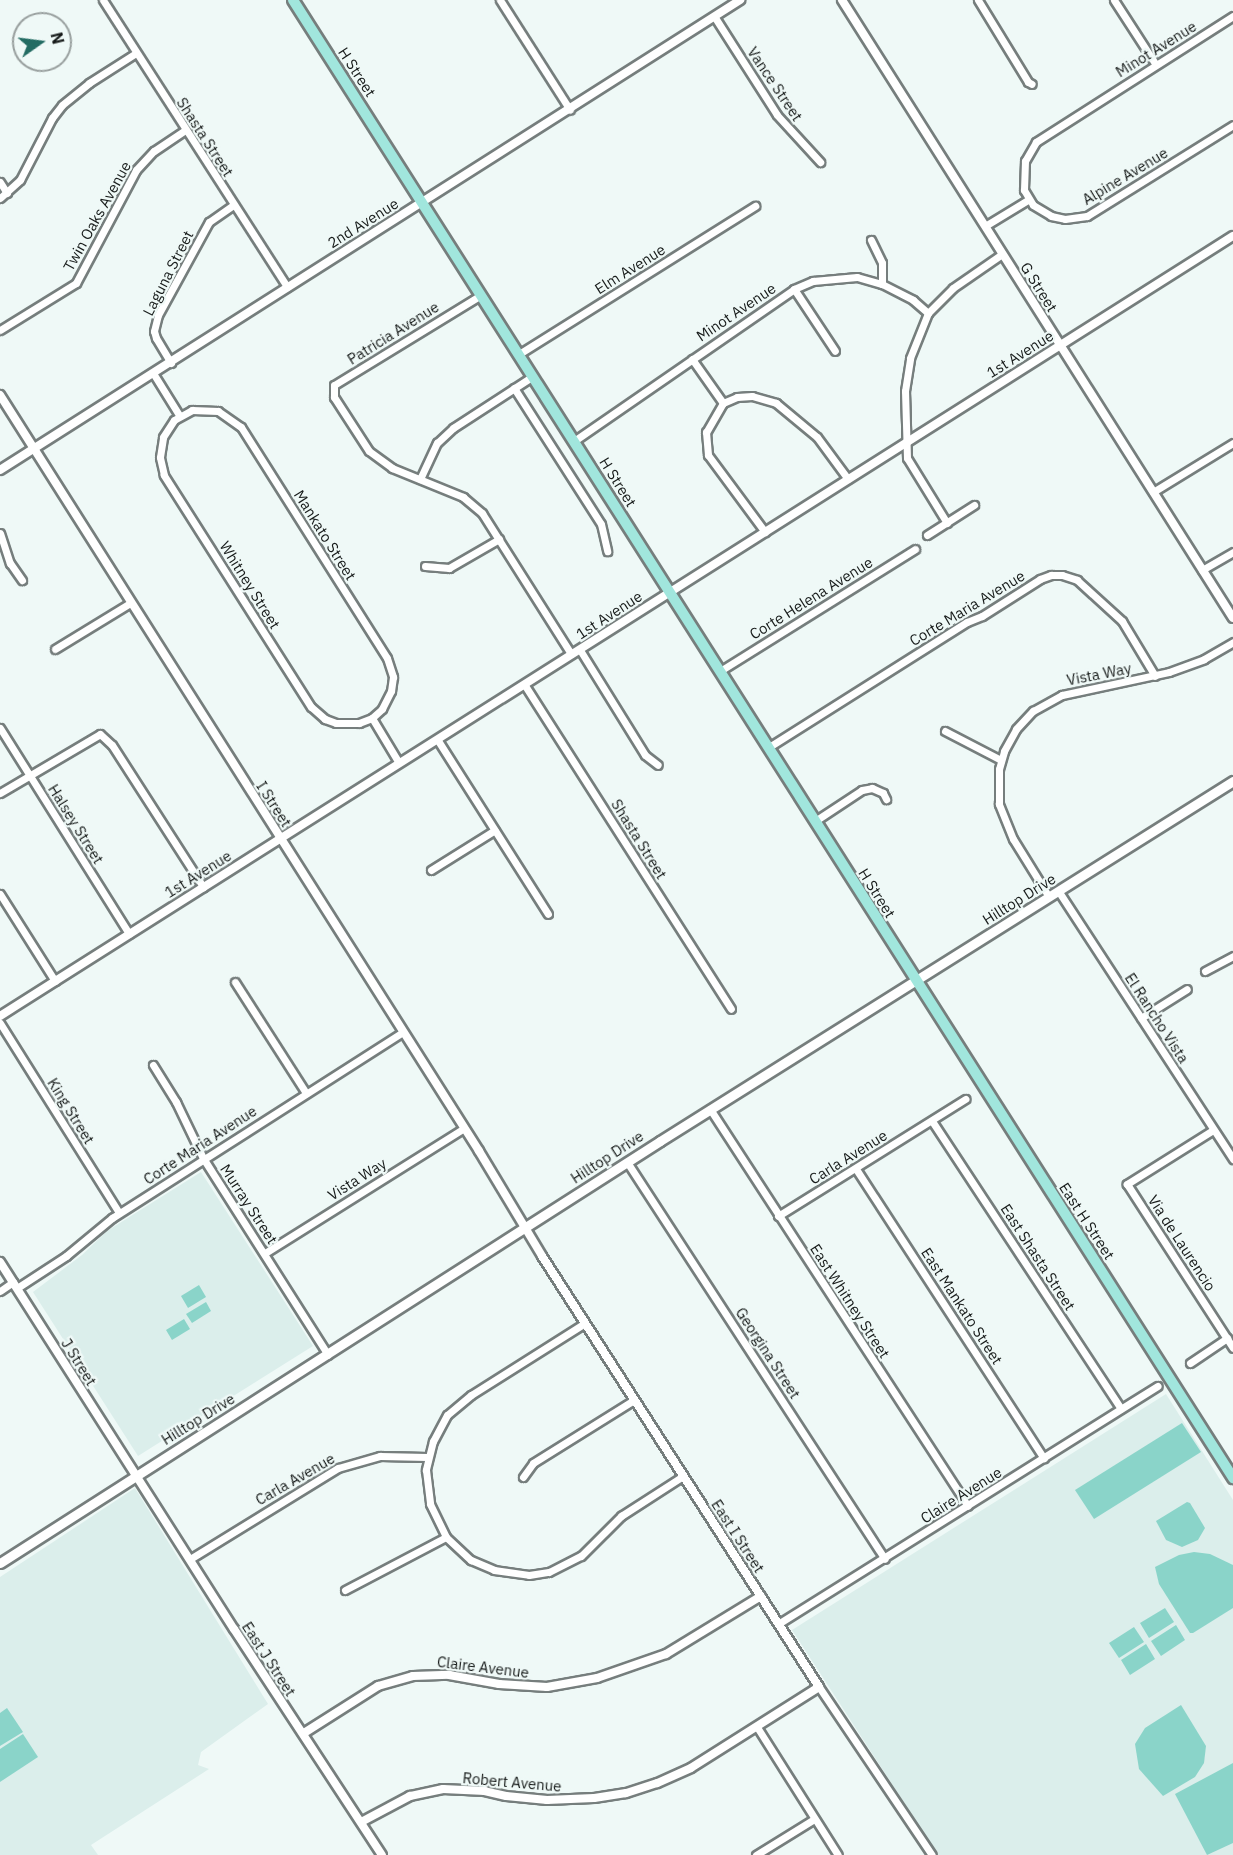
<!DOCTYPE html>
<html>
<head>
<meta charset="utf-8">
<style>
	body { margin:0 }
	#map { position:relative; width:1233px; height:1855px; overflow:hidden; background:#eff9f7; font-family:"IBM Plex Sans",sans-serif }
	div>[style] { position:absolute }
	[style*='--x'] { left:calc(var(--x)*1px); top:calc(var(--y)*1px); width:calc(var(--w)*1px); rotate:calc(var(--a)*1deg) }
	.built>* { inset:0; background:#dbeeeb }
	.green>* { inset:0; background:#8ad4c9 }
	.roads { filter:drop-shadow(2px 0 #767e7d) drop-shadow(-2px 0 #767e7d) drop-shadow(0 2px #767e7d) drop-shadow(0 -2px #767e7d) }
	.minor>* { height:7px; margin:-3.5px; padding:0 3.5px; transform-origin:3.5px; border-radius:3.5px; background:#fff }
	.tertiary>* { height:8px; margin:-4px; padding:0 4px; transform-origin:4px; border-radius:4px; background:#fff }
	.secondary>* { height:9px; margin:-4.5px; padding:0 4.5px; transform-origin:4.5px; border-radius:4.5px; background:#fff }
	.primary>* { height:10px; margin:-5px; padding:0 5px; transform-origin:5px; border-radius:5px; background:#a1e6dd }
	span { translate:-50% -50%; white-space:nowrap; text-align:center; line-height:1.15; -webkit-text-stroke:4.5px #eff9f7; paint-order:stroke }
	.street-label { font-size:15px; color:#171b1a }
	.north { position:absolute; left:12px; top:12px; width:60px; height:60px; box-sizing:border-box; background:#eff9f7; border:2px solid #99a09f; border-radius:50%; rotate:76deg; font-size:16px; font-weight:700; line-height:24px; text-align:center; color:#171b1a }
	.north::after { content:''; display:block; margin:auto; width:21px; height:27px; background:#236c63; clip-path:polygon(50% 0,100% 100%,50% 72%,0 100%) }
</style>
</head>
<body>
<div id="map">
	<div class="built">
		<div style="clip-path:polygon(201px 1172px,313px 1346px,138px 1456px,33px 1292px,82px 1255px,107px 1231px)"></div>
		<div style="clip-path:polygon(1166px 1394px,1233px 1500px,1233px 1855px,938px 1855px,792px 1630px)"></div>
		<div style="clip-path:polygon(135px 1488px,268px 1704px,201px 1752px,198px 1765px,209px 1769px,91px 1845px,98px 1855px,0 1855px,0 1577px)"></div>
	</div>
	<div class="green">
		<div style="clip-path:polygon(199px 1285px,206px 1297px,188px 1308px,181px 1296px)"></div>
		<div style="clip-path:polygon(206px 1302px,211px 1311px,192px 1323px,186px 1314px)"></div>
		<div style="clip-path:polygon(184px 1319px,190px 1329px,172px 1340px,166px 1330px)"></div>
		<div style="clip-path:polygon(1182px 1423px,1201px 1452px,1094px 1519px,1075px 1490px)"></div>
		<div style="clip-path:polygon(1187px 1502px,1190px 1503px,1205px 1528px,1198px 1540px,1182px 1547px,1166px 1540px,1156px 1521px)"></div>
		<div style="clip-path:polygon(1194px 1552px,1210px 1554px,1233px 1565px,1233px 1608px,1193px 1633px,1190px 1633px,1159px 1584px,1155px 1567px,1179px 1555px)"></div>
		<div style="clip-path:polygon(1165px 1608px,1174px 1622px,1149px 1638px,1140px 1623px)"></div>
		<div style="clip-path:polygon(1176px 1625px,1185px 1640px,1161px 1656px,1151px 1641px)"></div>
		<div style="clip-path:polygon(1134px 1627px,1144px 1642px,1119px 1658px,1109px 1643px)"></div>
		<div style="clip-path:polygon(1146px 1644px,1155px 1659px,1130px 1675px,1121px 1660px)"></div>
		<div style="clip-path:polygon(1181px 1705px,1206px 1746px,1204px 1763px,1195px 1777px,1163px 1796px,1139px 1769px,1135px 1744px,1145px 1728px)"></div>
		<div style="clip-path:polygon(7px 1708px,23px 1732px,0 1746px,0 1713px)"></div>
		<div style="clip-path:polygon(23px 1734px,38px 1757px,0 1782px,0 1749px)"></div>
		<div style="clip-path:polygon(1233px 1763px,1233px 1843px,1207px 1855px,1175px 1794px)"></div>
	</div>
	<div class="roads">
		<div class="minor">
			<div style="--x:103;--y:0;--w:341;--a:57.3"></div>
			<div style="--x:500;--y:0;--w:130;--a:57.5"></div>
			<div style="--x:978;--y:0;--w:96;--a:58.6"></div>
			<div style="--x:1028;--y:82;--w:4;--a:27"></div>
			<div style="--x:1114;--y:0;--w:77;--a:57.1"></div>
			<div style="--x:714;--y:16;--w:117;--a:57.5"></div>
			<div style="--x:777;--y:115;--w:64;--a:47.5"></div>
			<div style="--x:1233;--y:16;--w:234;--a:147.4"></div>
			<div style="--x:1036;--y:142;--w:22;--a:120"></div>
			<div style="--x:1025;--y:161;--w:29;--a:92"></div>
			<div style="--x:1024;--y:190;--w:17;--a:59"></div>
			<div style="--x:1033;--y:205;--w:21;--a:31"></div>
			<div style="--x:1051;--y:216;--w:14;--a:12"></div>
			<div style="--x:1065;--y:219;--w:22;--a:-8"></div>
			<div style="--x:1087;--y:216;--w:172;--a:-31.9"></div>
			<div style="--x:0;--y:182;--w:13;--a:58"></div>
			<div style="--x:0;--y:198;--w:27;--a:-42"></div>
			<div style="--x:20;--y:180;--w:70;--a:-62.7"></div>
			<div style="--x:52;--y:118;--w:16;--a:-52"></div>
			<div style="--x:62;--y:105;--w:35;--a:-39"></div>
			<div style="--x:89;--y:83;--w:56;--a:-32.6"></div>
			<div style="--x:985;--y:226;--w:50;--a:-31.2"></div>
			<div style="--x:871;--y:240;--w:25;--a:64"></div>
			<div style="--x:882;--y:263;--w:21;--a:90"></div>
			<div style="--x:794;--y:289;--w:74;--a:56.5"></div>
			<div style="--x:481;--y:295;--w:172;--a:148.5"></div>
			<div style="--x:334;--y:385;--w:12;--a:90"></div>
			<div style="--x:334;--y:397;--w:64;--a:57.1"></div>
			<div style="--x:369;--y:451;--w:29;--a:36"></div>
			<div style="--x:392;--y:468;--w:77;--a:22.2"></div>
			<div style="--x:463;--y:497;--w:25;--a:40"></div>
			<div style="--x:482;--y:513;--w:167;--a:57.7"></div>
			<div style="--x:0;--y:330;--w:89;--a:-31.7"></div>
			<div style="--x:76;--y:283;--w:128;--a:-62"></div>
			<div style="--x:136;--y:170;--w:26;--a:-47"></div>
			<div style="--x:154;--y:151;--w:37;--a:-34"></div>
			<div style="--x:519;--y:354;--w:279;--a:-32.1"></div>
			<div style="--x:692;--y:359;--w:54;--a:54.8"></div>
			<div style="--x:171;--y:363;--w:29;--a:-121"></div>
			<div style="--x:156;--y:338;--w:7;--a:-106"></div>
			<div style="--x:154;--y:331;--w:16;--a:-76"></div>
			<div style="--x:158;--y:315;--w:106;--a:-61.3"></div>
			<div style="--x:209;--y:222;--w:29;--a:-35"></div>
			<div style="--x:153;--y:373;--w:49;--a:58.2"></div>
			<div style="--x:514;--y:388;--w:161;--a:57.4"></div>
			<div style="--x:601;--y:524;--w:28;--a:77"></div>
			<div style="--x:723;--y:403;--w:15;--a:-23"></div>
			<div style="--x:737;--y:397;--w:15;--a:-4"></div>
			<div style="--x:752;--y:396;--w:25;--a:16"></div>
			<div style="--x:776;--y:403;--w:53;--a:39.7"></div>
			<div style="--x:817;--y:437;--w:52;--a:53.6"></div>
			<div style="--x:723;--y:403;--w:34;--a:120"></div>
			<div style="--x:706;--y:432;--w:23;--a:85"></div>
			<div style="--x:708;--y:455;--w:96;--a:53.5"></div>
			<div style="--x:192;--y:410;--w:26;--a:2"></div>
			<div style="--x:218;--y:411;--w:28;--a:35"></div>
			<div style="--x:241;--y:427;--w:273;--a:57.7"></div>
			<div style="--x:387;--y:658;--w:20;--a:72"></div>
			<div style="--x:393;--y:677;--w:14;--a:98"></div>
			<div style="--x:391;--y:691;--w:20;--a:117"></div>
			<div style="--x:382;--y:709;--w:13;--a:138"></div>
			<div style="--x:372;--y:718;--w:14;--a:159"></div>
			<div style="--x:359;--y:723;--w:23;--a:180"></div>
			<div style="--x:336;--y:723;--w:12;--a:-160"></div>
			<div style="--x:325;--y:719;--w:18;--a:-139"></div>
			<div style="--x:311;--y:707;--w:275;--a:-122.4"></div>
			<div style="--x:164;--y:475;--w:18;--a:-103"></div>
			<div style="--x:160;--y:457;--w:20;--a:-81"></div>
			<div style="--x:163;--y:437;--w:20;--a:-57"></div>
			<div style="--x:174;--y:420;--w:21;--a:-29"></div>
			<div style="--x:574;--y:441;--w:267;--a:-34.6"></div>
			<div style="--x:794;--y:289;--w:21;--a:-23"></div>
			<div style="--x:813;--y:281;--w:44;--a:-5.2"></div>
			<div style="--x:857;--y:277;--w:26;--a:16"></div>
			<div style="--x:882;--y:284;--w:35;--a:27"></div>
			<div style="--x:913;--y:300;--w:20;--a:41"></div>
			<div style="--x:420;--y:479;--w:40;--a:-65"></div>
			<div style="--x:437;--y:443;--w:22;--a:-43"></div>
			<div style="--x:453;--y:428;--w:95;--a:-33"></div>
			<div style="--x:1153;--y:492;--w:94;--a:-31.5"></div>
			<div style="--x:947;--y:523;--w:76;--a:-121.6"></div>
			<div style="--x:907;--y:458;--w:67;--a:-91.7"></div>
			<div style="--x:905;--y:391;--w:33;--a:-81"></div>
			<div style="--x:910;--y:358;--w:48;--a:-68.2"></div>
			<div style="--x:928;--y:313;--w:35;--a:-45"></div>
			<div style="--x:953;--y:288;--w:60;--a:-34.8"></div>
			<div style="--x:0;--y:533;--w:32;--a:72"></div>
			<div style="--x:10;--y:563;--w:21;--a:55"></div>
			<div style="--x:927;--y:535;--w:56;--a:-32.6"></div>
			<div style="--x:425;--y:566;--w:24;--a:5"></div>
			<div style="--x:449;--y:568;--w:58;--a:-30.1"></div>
			<div style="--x:1202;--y:570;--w:36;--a:-30"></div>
			<div style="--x:55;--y:649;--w:88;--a:-31.5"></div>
			<div style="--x:580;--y:650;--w:123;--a:58.2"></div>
			<div style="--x:645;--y:755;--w:16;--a:38"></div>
			<div style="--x:720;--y:671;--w:230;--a:-32"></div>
			<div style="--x:524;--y:684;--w:385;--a:57.5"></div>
			<div style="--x:372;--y:718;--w:52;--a:59"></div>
			<div style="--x:0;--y:728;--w:243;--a:57.9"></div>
			<div style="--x:945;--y:731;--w:63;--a:27.4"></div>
			<div style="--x:437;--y:739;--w:207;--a:57.6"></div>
			<div style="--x:769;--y:747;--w:234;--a:-32.3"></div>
			<div style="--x:967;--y:622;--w:16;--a:-22"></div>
			<div style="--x:982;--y:616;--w:69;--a:-32.5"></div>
			<div style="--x:1040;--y:579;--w:12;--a:-20"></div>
			<div style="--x:1051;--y:575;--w:11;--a:0"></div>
			<div style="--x:1062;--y:575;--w:16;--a:18"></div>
			<div style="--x:1077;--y:580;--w:61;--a:42.3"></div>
			<div style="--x:1122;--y:621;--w:64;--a:59"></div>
			<div style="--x:0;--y:793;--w:116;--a:-30.5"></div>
			<div style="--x:100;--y:734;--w:16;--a:43"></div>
			<div style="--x:112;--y:745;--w:169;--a:57.3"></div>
			<div style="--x:815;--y:821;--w:56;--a:-33.4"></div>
			<div style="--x:862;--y:790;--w:10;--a:-11"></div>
			<div style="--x:872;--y:788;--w:12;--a:24"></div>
			<div style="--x:883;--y:793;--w:7;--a:63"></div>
			<div style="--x:431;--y:870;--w:75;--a:-32"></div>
			<div style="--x:1059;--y:892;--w:319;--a:56.9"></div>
			<div style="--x:0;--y:894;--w:103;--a:57.7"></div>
			<div style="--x:1049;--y:897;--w:68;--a:-121.8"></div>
			<div style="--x:1013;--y:839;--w:38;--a:-112"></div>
			<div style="--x:999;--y:804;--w:35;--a:-90"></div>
			<div style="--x:999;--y:769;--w:19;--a:-74"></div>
			<div style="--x:1004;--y:751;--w:25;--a:-61"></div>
			<div style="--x:1016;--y:729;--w:25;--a:-47"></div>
			<div style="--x:1033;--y:711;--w:33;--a:-29"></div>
			<div style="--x:1062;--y:695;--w:109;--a:-12.1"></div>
			<div style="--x:1169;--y:672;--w:37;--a:-20"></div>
			<div style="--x:1204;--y:659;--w:34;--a:-30"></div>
			<div style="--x:1205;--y:971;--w:32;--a:-28"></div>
			<div style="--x:235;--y:982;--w:132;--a:57.4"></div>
			<div style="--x:1141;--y:1018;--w:54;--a:-32.2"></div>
			<div style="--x:0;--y:1023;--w:224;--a:57.9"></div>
			<div style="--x:153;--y:1065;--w:44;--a:58.1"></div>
			<div style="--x:176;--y:1102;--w:62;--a:64.3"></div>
			<div style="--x:203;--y:1158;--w:233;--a:57.6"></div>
			<div style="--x:710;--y:1109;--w:473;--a:57"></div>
			<div style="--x:932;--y:1121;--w:344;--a:56.7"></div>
			<div style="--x:1213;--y:1130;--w:102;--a:147.9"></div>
			<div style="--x:1127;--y:1184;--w:195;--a:57.1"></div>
			<div style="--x:627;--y:1162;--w:473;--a:57"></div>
			<div style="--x:856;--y:1169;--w:345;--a:57"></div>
			<div style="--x:778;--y:1216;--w:221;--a:-32"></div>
			<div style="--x:265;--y:1253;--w:235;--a:-32.1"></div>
			<div style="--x:17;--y:1288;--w:59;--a:-33.1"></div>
			<div style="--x:66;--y:1256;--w:60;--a:-39.6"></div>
			<div style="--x:112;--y:1218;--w:345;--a:-32.6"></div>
			<div style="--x:0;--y:1291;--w:16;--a:-35"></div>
			<div style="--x:585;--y:1323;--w:135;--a:147.7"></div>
			<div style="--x:471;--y:1395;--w:31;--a:140"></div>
			<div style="--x:447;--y:1415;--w:30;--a:118"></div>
			<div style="--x:433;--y:1441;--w:30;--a:104"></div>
			<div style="--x:426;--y:1470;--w:34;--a:83"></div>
			<div style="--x:430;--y:1504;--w:37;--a:64"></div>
			<div style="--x:446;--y:1537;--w:34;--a:43"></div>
			<div style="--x:471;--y:1560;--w:25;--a:23"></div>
			<div style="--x:494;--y:1570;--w:35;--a:8"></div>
			<div style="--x:529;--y:1575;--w:20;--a:-9"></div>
			<div style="--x:549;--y:1572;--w:36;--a:-27"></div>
			<div style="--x:581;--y:1556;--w:57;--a:-45"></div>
			<div style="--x:621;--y:1516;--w:74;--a:-32.8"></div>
			<div style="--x:1190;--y:1363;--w:45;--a:-34"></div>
			<div style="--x:523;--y:1477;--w:17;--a:-54"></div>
			<div style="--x:533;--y:1463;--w:119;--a:-32"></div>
			<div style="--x:190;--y:1559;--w:174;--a:-31.6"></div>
			<div style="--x:338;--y:1468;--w:44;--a:-15.9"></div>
			<div style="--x:380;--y:1456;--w:47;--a:1.2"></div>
			<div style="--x:345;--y:1590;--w:114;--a:-27.7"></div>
			<div style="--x:778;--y:1624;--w:448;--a:-32.1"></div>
			<div style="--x:819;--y:1687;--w:202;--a:56.1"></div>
			<div style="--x:757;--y:1727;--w:151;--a:57.7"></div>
			<div style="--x:756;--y:1855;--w:68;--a:-31.8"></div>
		</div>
		<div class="tertiary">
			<div style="--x:842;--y:0;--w:731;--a:57.68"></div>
			<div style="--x:0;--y:395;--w:895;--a:57.64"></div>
			<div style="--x:479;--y:1151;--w:122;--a:59"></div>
			<div style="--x:542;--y:1256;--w:512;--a:57.27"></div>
			<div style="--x:819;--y:1687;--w:151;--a:147.7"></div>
			<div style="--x:691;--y:1768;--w:37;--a:156"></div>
			<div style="--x:657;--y:1783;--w:33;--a:162"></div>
			<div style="--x:626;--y:1793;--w:32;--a:171"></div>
			<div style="--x:594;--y:1798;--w:47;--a:177.6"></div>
			<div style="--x:547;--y:1800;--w:41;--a:-174.4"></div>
			<div style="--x:506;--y:1796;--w:22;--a:-167"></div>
			<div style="--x:485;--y:1791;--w:42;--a:-177.3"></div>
			<div style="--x:443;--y:1789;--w:34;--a:168"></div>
			<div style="--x:410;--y:1796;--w:55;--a:152"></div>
			<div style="--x:0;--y:470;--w:877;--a:-32.42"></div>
			<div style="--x:0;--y:1016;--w:1459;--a:-32.32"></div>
			<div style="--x:0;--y:1262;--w:435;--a:57.5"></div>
			<div style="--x:234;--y:1629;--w:270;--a:56.8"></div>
			<div style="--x:304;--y:1733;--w:88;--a:-32.4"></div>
			<div style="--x:378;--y:1686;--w:36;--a:-16"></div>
			<div style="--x:413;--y:1676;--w:36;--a:-2"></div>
			<div style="--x:449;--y:1675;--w:51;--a:10.2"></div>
			<div style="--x:499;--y:1684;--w:48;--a:3.6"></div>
			<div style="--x:547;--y:1687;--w:51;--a:-10.2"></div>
			<div style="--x:597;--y:1678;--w:73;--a:-19.2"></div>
			<div style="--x:666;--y:1654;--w:111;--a:-31.4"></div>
		</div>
		<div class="secondary">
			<div style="--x:0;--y:1563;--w:783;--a:-32.59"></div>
			<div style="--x:660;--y:1141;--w:677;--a:-32.14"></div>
		</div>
		<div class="primary">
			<div style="--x:293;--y:0;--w:1752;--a:57.54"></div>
		</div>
	</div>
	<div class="street-label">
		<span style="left:1156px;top:49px;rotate:-32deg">Minot Avenue</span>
		<span style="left:357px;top:72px;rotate:57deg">H Street</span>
		<span style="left:775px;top:84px;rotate:56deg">Vance Street</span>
		<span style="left:205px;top:137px;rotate:57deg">Shasta Street</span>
		<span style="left:1125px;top:176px;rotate:-31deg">Alpine Avenue</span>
		<span style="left:97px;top:216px;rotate:-61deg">Twin Oaks Avenue</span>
		<span style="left:363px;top:223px;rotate:-32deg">2nd Avenue</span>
		<span style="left:630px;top:269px;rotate:-32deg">Elm Avenue</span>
		<span style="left:168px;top:273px;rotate:-63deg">Laguna Street</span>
		<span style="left:1039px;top:287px;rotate:58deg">G Street</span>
		<span style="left:736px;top:312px;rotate:-34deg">Minot Avenue</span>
		<span style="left:393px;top:333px;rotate:-32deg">Patricia Avenue</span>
		<span style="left:1020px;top:354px;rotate:-32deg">1st Avenue</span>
		<span style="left:618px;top:482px;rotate:58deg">H Street</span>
		<span style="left:325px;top:535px;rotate:58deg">Mankato Street</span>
		<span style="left:250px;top:585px;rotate:58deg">Whitney Street</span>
		<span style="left:811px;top:598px;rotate:-32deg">Corte Helena Avenue</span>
		<span style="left:967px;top:608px;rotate:-31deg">Corte Maria Avenue</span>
		<span style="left:609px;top:615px;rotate:-33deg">1st Avenue</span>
		<span style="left:1099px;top:674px;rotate:-11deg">Vista Way</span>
		<span style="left:274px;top:804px;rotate:57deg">I Street</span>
		<span style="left:76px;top:824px;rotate:58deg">Halsey Street</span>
		<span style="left:639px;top:839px;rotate:58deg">Shasta Street</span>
		<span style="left:198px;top:874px;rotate:-32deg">1st Avenue</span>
		<span style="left:877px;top:893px;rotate:58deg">H Street</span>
		<span style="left:1019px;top:899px;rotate:-32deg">Hilltop Drive</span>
		<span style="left:1157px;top:1018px;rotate:57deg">El Rancho Vista</span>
		<span style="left:71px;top:1111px;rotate:58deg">King Street</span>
		<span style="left:200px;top:1145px;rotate:-33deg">Corte Maria Avenue</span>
		<span style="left:607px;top:1157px;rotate:-33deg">Hilltop Drive</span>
		<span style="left:848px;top:1157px;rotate:-32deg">Carla Avenue</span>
		<span style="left:357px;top:1179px;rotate:-32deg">Vista Way</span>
		<span style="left:249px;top:1204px;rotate:57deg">Murray Street</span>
		<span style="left:1087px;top:1221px;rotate:57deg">East H Street</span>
		<span style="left:1182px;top:1243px;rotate:57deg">Via de Laurencio</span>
		<span style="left:1038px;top:1257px;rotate:57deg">East Shasta Street</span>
		<span style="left:850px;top:1301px;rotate:57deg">East Whitney Street</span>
		<span style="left:962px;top:1306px;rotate:57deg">East Mankato Street</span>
		<span style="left:768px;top:1353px;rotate:57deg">Georgina Street</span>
		<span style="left:79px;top:1362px;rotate:58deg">J Street</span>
		<span style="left:198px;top:1419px;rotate:-32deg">Hilltop Drive</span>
		<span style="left:295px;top:1479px;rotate:-30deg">Carla Avenue</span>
		<span style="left:961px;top:1495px;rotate:-32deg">Claire Avenue</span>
		<span style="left:738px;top:1536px;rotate:57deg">East I Street</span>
		<span style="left:269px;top:1659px;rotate:57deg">East J Street</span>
		<span style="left:483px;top:1667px;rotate:7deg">Claire Avenue</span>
		<span style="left:512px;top:1782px;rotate:5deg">Robert Avenue</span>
	</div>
	<div class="north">N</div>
</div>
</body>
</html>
